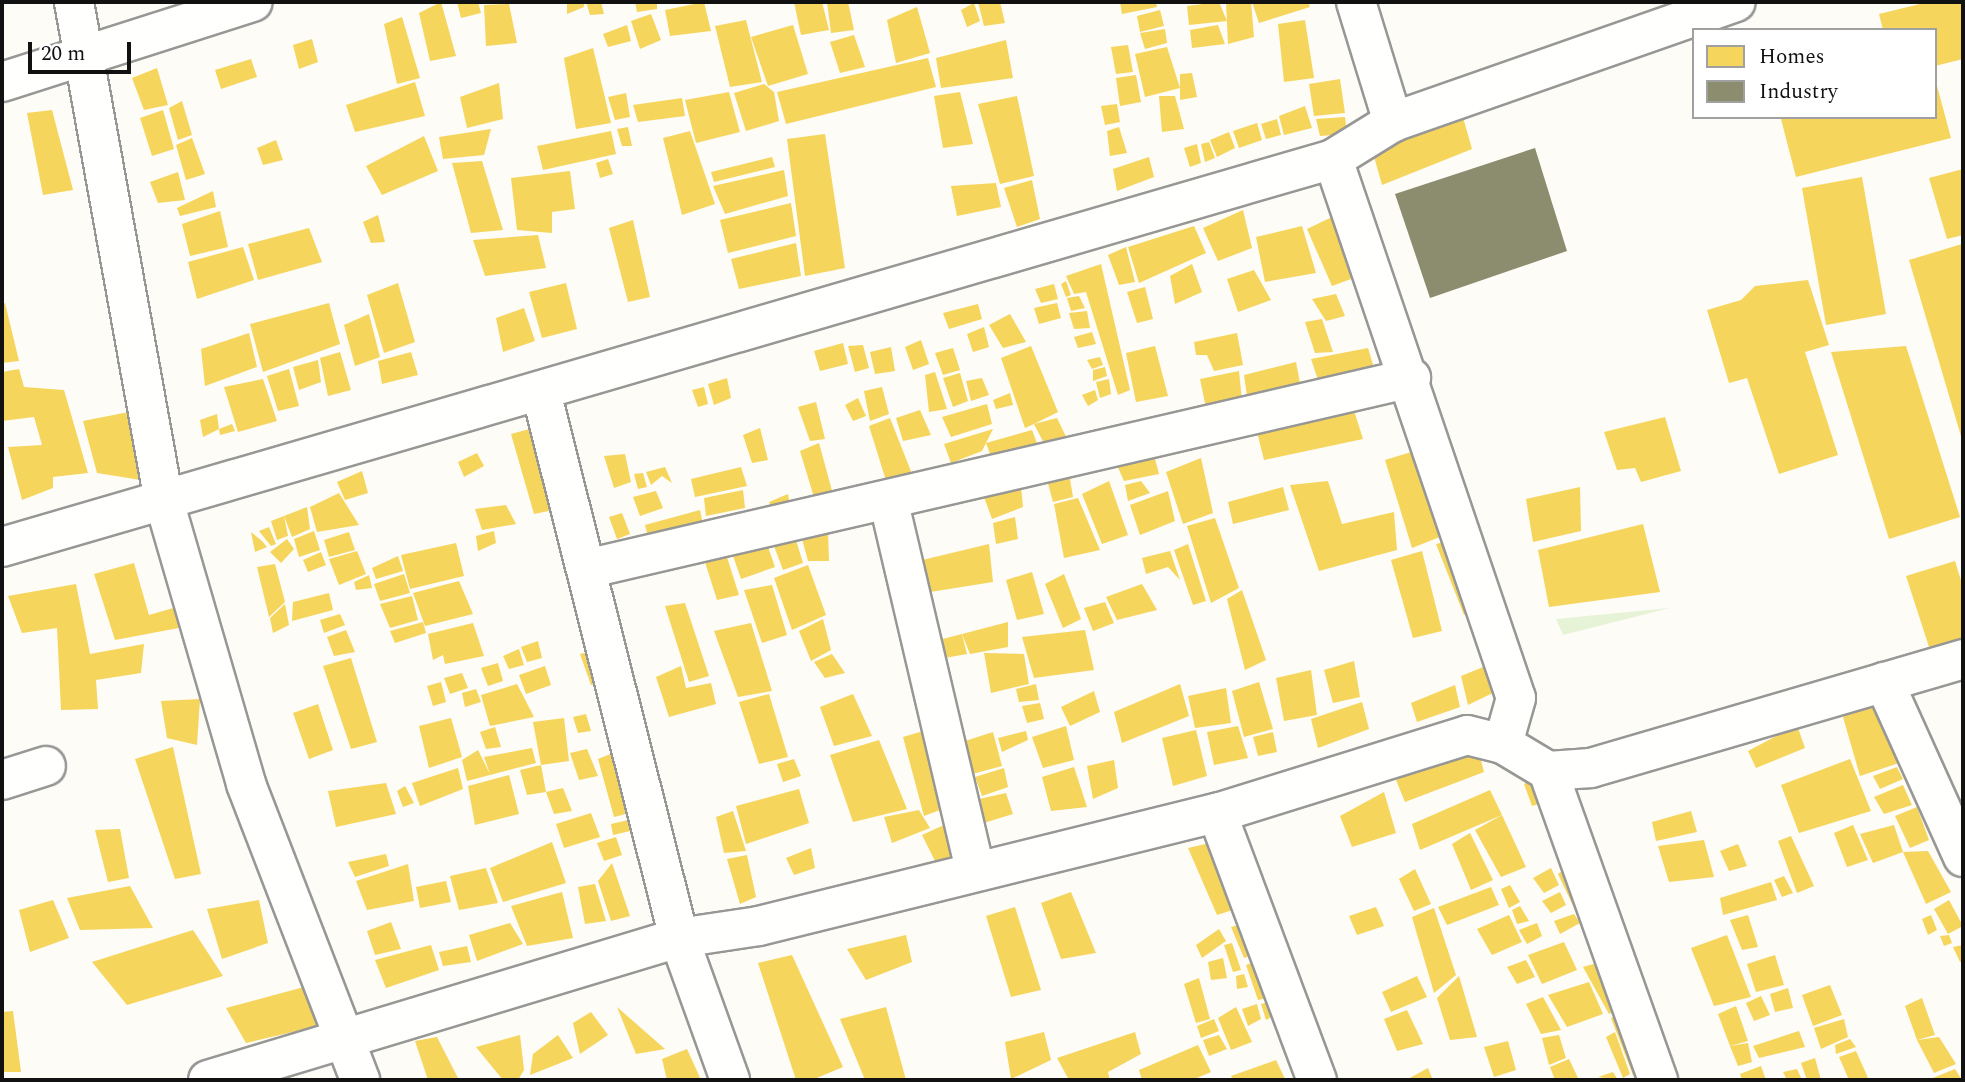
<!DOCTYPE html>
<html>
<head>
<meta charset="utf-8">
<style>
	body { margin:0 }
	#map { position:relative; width:1965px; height:1082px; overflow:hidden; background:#fdfcf7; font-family:Spectral,serif }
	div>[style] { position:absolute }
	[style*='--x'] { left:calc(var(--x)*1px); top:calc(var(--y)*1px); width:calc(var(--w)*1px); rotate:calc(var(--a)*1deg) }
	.green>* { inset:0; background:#e7f3d7 }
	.homes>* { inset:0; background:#f6d55c }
	.industry>* { inset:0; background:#8c8c6e }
	.roads { filter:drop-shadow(2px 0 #979795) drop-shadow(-2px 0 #979795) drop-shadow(0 2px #979795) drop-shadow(0 -2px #979795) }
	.minor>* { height:38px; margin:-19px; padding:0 19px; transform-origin:19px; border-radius:19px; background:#fffffe }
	span { translate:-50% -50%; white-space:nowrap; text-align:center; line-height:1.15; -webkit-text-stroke:7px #fff; paint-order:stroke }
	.frame { position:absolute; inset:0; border:4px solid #111; pointer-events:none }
	.legend { position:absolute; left:1692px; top:28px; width:245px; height:91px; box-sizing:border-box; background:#fff; border:2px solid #a0a0a0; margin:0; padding:9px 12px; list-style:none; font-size:21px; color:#111 }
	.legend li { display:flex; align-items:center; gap:14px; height:35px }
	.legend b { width:35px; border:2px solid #a0a0a0 }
	.scale { position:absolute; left:28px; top:42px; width:103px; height:32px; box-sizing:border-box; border:4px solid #111; border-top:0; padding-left:9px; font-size:21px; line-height:24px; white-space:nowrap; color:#111; -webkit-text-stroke:5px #fff; paint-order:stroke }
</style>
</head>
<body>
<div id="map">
	<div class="green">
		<div style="clip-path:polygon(1670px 608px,1563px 635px,1556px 619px)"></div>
	</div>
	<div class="homes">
		<div style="clip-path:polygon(441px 2px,456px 56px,430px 61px,419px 13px)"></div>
		<div style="clip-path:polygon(457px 2px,478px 2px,481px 13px,461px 18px)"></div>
		<div style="clip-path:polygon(567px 2px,584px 2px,584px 7px,567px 14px)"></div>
		<div style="clip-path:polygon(586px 2px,601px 2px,604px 14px,590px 15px)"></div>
		<div style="clip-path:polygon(635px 2px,657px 2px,657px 9px,637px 12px)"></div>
		<div style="clip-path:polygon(704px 2px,711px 31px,670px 36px,665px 10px)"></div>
		<div style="clip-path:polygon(794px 2px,822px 2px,829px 30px,801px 35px)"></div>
		<div style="clip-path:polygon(827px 2px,848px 2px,854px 30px,831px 33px)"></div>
		<div style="clip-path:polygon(978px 2px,1000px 2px,1005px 23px,984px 26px)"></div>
		<div style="clip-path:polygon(1120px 2px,1156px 2px,1157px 7px,1122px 14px)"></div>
		<div style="clip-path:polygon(1219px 2px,1227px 21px,1189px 25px,1187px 6px)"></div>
		<div style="clip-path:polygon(1226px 2px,1251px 2px,1254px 37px,1228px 44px)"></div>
		<div style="clip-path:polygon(1252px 2px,1308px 2px,1310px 7px,1259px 23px)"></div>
		<div style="clip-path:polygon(1928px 2px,1963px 2px,1963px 59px,1935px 66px,1935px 30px,1883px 30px,1879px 14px)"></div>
		<div style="clip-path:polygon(974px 3px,980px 21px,967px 27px,961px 10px)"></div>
		<div style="clip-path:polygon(509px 4px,517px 43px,486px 46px,484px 5px)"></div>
		<div style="clip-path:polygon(917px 7px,930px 53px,896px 63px,887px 20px)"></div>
		<div style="clip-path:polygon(1160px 10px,1164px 26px,1140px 32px,1137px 16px)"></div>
		<div style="clip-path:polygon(651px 14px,661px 40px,640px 49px,631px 21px)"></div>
		<div style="clip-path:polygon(402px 17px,420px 78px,397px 84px,384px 24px)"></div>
		<div style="clip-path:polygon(746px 20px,762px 82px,730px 87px,715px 26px)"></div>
		<div style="clip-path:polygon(1305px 20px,1314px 78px,1284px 82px,1278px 24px)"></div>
		<div style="clip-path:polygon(627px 25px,631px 41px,608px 47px,603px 34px)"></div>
		<div style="clip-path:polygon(793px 25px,808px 74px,768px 86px,751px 37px)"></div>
		<div style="clip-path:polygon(1218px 25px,1225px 44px,1192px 48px,1190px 30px)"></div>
		<div style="clip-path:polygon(1165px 29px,1167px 43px,1145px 49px,1140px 33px)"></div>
		<div style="clip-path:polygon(854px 35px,865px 67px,840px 73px,830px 42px)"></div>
		<div style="clip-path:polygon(312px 39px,318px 62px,299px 69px,293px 45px)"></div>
		<div style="clip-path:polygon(1006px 40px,1013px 78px,941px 88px,936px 58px)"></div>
		<div style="clip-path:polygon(1128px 45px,1133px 72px,1116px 74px,1111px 47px)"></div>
		<div style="clip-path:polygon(1167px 47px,1180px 88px,1145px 97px,1135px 54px)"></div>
		<div style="clip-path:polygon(593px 48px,611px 123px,576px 129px,564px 58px)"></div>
		<div style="clip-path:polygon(928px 58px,936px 87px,786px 124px,777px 92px)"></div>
		<div style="clip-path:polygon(251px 59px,257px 77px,221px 89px,215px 70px)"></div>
		<div style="clip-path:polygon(157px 68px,168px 105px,144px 110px,132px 78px)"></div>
		<div style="clip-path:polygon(1192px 73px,1197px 97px,1180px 100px,1180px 74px)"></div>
		<div style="clip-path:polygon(1136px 75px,1141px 102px,1120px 106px,1116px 78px)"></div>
		<div style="clip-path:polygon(1340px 79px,1345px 113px,1314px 116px,1309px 84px)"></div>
		<div style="clip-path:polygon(415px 82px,425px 116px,355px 132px,346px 105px)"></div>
		<div style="clip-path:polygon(1936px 82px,1951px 138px,1796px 177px,1781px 119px,1935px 117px)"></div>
		<div style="clip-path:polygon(499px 83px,503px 119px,467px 128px,460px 97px)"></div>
		<div style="clip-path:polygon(764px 84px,774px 92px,779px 121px,746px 131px,734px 93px)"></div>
		<div style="clip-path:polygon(729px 92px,740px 132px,696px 143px,685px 100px)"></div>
		<div style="clip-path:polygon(960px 92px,973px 144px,943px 148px,934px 96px)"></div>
		<div style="clip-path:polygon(626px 93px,630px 117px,615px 120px,608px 97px)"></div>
		<div style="clip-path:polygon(1017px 96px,1034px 176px,1000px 184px,978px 104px)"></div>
		<div style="clip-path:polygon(1159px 96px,1175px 96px,1184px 129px,1162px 132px)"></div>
		<div style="clip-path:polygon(682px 98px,685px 116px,638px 122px,633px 105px)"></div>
		<div style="clip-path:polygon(182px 101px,192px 135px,178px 140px,169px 108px)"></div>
		<div style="clip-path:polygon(1117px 104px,1120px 122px,1105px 125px,1101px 106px)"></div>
		<div style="clip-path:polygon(1305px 106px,1312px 128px,1284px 135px,1279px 116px)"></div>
		<div style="clip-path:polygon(1460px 107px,1472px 149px,1382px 185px,1373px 153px)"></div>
		<div style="clip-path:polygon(52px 110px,73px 190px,43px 195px,27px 113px)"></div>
		<div style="clip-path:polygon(163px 110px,174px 149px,152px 156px,140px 118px)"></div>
		<div style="clip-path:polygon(1345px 117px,1347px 134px,1320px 136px,1316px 119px)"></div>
		<div style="clip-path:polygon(1277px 119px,1281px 135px,1266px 139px,1261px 124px)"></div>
		<div style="clip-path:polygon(1257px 123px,1262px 140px,1239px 148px,1233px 131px)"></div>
		<div style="clip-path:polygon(628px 127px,632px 146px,622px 146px,617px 129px)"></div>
		<div style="clip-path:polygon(1119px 127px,1127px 153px,1110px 156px,1107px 131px)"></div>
		<div style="clip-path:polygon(491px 129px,484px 155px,443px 159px,439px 137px)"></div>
		<div style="clip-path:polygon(611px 131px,616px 154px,543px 170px,537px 146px)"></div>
		<div style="clip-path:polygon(690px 131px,715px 204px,682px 215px,663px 138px)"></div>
		<div style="clip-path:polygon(1229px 132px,1235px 148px,1217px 157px,1210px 140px)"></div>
		<div style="clip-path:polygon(825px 134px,845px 268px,805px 276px,787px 139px)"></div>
		<div style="clip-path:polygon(424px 136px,438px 171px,382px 195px,366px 166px)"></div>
		<div style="clip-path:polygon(192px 138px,205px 174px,186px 180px,176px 145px)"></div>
		<div style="clip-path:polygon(276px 140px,283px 160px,263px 165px,257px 148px)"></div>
		<div style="clip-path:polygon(1209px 142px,1215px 158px,1205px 162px,1201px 144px)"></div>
		<div style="clip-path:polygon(1197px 144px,1201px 163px,1190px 167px,1184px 148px)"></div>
		<div style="clip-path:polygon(772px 157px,775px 167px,714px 182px,711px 172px)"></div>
		<div style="clip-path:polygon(1149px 157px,1154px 177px,1117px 191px,1113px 169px)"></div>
		<div style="clip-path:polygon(608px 159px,613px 174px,600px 178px,596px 163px)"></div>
		<div style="clip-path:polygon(482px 161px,503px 230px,471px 233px,452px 163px)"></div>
		<div style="clip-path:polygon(1963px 169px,1963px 235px,1947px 239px,1929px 178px)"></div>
		<div style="clip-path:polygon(784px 170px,788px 196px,725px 214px,713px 186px)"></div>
		<div style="clip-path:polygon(570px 171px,575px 209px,552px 212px,552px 233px,517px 230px,511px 178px)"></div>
		<div style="clip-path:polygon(178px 172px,185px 200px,158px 203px,150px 182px)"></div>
		<div style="clip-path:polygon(1862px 177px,1886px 314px,1826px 325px,1802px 188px)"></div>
		<div style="clip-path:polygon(1032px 180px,1040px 219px,1017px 227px,1004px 188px)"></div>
		<div style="clip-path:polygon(996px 183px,1001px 207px,957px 216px,951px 186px)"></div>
		<div style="clip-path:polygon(213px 191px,216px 207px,180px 216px,177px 208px)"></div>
		<div style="clip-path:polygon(791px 203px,796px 236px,728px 253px,720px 220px)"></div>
		<div style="clip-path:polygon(1243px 210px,1252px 248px,1218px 261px,1203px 228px)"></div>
		<div style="clip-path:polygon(220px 211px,228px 247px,190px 256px,182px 224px)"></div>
		<div style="clip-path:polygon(378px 215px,385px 242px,371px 243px,363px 222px)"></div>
		<div style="clip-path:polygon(1332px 217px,1362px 275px,1332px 286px,1307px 229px)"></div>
		<div style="clip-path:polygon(633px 220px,650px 297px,628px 302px,609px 228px)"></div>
		<div style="clip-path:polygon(1194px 226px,1206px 253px,1139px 283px,1128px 247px)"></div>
		<div style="clip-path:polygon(1302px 226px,1316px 273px,1265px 282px,1256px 237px)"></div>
		<div style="clip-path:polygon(309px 228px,322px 262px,258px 280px,248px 244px)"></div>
		<div style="clip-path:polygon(538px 235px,546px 268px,485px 276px,473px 240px)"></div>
		<div style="clip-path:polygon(796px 243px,801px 276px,739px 289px,731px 259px)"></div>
		<div style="clip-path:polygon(1962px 244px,1963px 249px,1963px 443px,1909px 260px)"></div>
		<div style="clip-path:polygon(243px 247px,254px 280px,197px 299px,188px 262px)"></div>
		<div style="clip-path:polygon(1126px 247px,1135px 282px,1119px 285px,1108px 255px)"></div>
		<div style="clip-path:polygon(1101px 264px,1130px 390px,1118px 395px,1086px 292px,1074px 294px,1066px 276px)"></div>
		<div style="clip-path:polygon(1192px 264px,1202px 292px,1175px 304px,1170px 276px)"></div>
		<div style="clip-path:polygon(1254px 270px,1271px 300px,1238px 312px,1227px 279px)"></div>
		<div style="clip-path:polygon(1808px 280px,1829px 345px,1805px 352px,1838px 455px,1779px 474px,1747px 378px,1729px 383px,1707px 310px,1741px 300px,1755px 286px)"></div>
		<div style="clip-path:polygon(1066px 281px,1071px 295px,1066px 297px,1061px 284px)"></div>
		<div style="clip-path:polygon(398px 283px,415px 342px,384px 353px,367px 295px)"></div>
		<div style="clip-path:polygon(566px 283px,577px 329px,542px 338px,529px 292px)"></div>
		<div style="clip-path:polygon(1054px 284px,1058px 299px,1041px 303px,1035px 289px)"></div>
		<div style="clip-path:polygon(1145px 287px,1153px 319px,1137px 323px,1127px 292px)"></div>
		<div style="clip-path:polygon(1336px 294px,1345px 316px,1326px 321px,1312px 299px)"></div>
		<div style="clip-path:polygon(1079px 296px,1085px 308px,1071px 311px,1067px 298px)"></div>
		<div style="clip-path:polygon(5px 303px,19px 361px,2px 363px,2px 304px)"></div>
		<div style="clip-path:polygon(329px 303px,340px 344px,263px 372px,250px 324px)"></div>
		<div style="clip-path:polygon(1057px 303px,1061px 318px,1039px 324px,1034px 308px)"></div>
		<div style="clip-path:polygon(978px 304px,982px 319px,949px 329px,943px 313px)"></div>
		<div style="clip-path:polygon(524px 308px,535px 341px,503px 352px,496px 318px)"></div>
		<div style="clip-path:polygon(1087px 311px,1090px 328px,1074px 329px,1069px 313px)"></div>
		<div style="clip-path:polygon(369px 314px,380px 357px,355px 366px,344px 325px)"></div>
		<div style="clip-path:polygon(1010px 314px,1026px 342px,1003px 348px,989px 325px)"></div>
		<div style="clip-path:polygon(1322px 319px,1333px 352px,1315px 353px,1305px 322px)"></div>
		<div style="clip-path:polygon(984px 327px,989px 347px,973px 352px,967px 334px)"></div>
		<div style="clip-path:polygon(1092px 332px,1096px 344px,1078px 348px,1074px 337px)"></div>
		<div style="clip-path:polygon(249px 333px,257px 367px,205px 386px,201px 349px)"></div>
		<div style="clip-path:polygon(1237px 333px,1243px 365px,1214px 371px,1207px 355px,1196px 355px,1194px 342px)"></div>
		<div style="clip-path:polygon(921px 340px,929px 364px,913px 370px,905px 347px)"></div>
		<div style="clip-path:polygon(843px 343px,848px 364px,820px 371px,814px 351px)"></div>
		<div style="clip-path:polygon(863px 345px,869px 368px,855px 372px,848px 346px)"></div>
		<div style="clip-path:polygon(1031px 346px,1058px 412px,1034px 424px,1057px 418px,1070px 445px,1049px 453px,1034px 424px,1025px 428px,1001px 358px)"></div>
		<div style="clip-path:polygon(1155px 346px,1168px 396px,1136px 402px,1126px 353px)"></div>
		<div style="clip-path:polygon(1906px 346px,1960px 517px,1889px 539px,1831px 352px)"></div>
		<div style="clip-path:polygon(891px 347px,895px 371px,875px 374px,870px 352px)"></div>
		<div style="clip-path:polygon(953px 348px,960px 370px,943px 375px,935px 353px)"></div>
		<div style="clip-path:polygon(1368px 348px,1374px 368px,1319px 383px,1311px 359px)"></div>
		<div style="clip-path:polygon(340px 352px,351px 390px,328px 396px,320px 358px)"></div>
		<div style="clip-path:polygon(411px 352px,418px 375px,382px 384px,378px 361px)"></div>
		<div style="clip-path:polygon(1100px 357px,1103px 365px,1092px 369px,1087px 360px)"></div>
		<div style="clip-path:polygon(318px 360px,321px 382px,299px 390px,293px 367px)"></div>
		<div style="clip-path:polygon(1296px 362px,1301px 388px,1248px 403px,1244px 375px)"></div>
		<div style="clip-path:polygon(1105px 367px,1107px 376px,1093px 381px,1093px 370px)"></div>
		<div style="clip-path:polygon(19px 369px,24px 387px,64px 390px,88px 473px,53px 477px,53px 488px,22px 500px,8px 447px,42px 445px,34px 417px,2px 421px,2px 372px)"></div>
		<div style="clip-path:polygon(289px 369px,299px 406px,278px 411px,267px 376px)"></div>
		<div style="clip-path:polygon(1239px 371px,1242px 401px,1207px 413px,1200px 379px)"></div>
		<div style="clip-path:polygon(935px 372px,947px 409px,929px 412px,925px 375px)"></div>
		<div style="clip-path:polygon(960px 373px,968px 401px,953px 407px,943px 378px)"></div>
		<div style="clip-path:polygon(727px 378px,731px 398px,714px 405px,708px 384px)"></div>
		<div style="clip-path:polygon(982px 378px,989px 395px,971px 401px,966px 381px)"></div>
		<div style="clip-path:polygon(263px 379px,277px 421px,238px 432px,224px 387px)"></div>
		<div style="clip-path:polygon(1109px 379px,1111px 394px,1100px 398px,1096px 382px)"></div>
		<div style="clip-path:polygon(704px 387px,708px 404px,698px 407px,692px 390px)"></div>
		<div style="clip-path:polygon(882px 387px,889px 414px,870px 421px,864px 391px)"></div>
		<div style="clip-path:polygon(1095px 390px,1098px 400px,1088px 406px,1082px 395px)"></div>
		<div style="clip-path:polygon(1010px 393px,1013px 405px,996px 409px,993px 400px)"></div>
		<div style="clip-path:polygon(858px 398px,866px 416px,853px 421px,845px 405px)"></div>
		<div style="clip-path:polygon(1351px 401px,1363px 439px,1264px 460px,1255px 424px)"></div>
		<div style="clip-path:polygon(816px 402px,825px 439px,810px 441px,798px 407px)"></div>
		<div style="clip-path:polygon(987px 404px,992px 424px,951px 437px,942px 417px)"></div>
		<div style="clip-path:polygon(920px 410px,931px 435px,903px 441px,896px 418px)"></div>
		<div style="clip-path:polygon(134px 411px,147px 481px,97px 473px,83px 421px)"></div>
		<div style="clip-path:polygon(217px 414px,219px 429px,203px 437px,200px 420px)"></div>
		<div style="clip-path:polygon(1665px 417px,1681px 471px,1641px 482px,1635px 468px,1617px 470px,1604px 432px)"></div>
		<div style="clip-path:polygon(890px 418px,914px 479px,888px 487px,869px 426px)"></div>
		<div style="clip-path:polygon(232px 424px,235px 431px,220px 435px,219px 429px)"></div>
		<div style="clip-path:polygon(533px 428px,558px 509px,534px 514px,511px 434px)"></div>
		<div style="clip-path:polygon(760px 428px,768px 460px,752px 463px,743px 435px)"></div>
		<div style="clip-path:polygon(993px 429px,982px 451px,951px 463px,944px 444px)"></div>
		<div style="clip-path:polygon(1032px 430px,1041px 454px,995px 468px,986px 443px)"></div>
		<div style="clip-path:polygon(819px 443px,834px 498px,816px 504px,800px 451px)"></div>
		<div style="clip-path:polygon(1421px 449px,1450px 533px,1412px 548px,1385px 460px)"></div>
		<div style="clip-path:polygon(477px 453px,484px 466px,464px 477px,458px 462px)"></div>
		<div style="clip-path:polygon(625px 454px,631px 482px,614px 488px,604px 456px)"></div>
		<div style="clip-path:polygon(1154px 455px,1159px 474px,1124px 481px,1116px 463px)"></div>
		<div style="clip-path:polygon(1201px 458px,1213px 513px,1183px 524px,1166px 472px)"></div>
		<div style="clip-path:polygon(665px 467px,672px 483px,662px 476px,651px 485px,646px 472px)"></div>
		<div style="clip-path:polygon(741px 467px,747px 486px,695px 497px,691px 479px)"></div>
		<div style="clip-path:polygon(362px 471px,368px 493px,345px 500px,337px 482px)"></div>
		<div style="clip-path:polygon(643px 473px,647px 487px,638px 489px,634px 474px)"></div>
		<div style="clip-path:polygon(1069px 473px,1073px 497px,1053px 502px,1047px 480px)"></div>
		<div style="clip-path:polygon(1109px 481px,1128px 535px,1102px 544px,1082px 494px)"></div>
		<div style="clip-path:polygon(1141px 481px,1150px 493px,1128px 501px,1125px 485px)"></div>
		<div style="clip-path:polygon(1328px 481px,1342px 524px,1394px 512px,1397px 550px,1319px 571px,1290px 485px)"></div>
		<div style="clip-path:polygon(1021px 487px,1023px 507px,992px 519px,984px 497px)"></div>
		<div style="clip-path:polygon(1283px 487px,1289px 510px,1233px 524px,1228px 502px)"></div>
		<div style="clip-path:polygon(1580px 487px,1581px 531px,1533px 542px,1526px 499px)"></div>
		<div style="clip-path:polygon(743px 490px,745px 508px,706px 516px,704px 498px)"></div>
		<div style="clip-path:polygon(656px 491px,663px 508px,640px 516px,633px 497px)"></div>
		<div style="clip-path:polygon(1168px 491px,1175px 521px,1140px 535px,1130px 505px)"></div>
		<div style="clip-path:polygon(339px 493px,359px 525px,317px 532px,310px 507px)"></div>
		<div style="clip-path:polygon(788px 494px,791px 513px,775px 516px,769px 502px)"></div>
		<div style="clip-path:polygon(1078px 498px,1100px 550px,1064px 558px,1054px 504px)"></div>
		<div style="clip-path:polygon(506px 505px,516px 524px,482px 530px,475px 509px)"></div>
		<div style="clip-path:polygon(307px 507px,310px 529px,292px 537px,284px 516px)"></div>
		<div style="clip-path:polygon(700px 510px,705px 534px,651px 549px,645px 525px)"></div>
		<div style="clip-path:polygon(622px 513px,630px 534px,617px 539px,609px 517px)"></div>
		<div style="clip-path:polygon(284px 516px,288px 536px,277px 540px,271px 521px)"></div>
		<div style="clip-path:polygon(1015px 517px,1018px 539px,996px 544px,993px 523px)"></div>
		<div style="clip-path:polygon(1215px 518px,1239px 588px,1211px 603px,1187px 526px)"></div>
		<div style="clip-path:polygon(1643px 524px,1660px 592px,1549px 607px,1538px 550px)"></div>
		<div style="clip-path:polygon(269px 527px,276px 544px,271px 546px,259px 531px)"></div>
		<div style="clip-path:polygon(314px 531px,320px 550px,299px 557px,294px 539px)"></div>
		<div style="clip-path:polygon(494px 531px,496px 543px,478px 551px,476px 536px)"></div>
		<div style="clip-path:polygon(828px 531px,829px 561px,808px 561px,801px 535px)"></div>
		<div style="clip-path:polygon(251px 532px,262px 541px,267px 547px,255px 552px)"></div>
		<div style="clip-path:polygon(349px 532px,355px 550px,329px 557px,324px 540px)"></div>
		<div style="clip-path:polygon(287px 539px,294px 549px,281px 563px,270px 552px)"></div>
		<div style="clip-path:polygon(796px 540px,803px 563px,783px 570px,774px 546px)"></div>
		<div style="clip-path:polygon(1452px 540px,1475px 610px,1464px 615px,1436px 544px)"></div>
		<div style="clip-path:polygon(456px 543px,464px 576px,410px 589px,401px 555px)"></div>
		<div style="clip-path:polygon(989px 544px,993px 582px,924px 593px,914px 562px)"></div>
		<div style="clip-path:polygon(1188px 544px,1206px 601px,1193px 605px,1174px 550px)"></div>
		<div style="clip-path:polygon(768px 547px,775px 567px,741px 579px,732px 553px)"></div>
		<div style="clip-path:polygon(357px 551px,366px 574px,339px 585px,329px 559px)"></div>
		<div style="clip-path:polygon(1170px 551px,1180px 580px,1168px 567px,1146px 574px,1142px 558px)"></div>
		<div style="clip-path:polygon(1422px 551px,1442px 631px,1413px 638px,1391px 560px)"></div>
		<div style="clip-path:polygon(321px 552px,326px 565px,308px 572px,303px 560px)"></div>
		<div style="clip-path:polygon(726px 554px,739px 595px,717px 600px,705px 562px)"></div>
		<div style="clip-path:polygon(398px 556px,403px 571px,376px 579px,372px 568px)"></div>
		<div style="clip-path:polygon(1955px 561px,1963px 587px,1963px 640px,1930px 650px,1906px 576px)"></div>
		<div style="clip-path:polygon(134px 563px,149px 615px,187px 604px,200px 624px,115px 640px,94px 574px)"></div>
		<div style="clip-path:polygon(275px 564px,285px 602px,269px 617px,257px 567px)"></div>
		<div style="clip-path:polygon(808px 565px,826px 615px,792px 630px,774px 578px)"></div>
		<div style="clip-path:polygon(1032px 572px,1044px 614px,1017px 620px,1006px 580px)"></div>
		<div style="clip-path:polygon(404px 574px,410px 593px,380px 601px,374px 584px)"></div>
		<div style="clip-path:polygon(1064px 574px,1081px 619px,1063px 628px,1045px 584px)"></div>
		<div style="clip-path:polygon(369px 575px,372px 588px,356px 590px,354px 582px)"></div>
		<div style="clip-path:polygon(459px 581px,473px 614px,425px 626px,413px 593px)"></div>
		<div style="clip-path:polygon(76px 584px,90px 654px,144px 644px,141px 673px,96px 680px,98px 709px,61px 710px,57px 628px,22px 633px,8px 596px)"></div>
		<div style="clip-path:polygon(1142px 584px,1157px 610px,1117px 620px,1106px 597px)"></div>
		<div style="clip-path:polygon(772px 585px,787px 635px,762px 643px,744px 590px)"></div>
		<div style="clip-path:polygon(1242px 590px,1266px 660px,1245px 670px,1227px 599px)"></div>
		<div style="clip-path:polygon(329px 593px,333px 610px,292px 621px,293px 602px)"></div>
		<div style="clip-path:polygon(412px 596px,418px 620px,390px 628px,380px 604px)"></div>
		<div style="clip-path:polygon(1105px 602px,1114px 623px,1093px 631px,1084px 608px)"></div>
		<div style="clip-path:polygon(685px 603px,709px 676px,689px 682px,665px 606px)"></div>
		<div style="clip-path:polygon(285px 604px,289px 625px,273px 633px,270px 618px)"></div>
		<div style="clip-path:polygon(340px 614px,345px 625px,324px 633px,320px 620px)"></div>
		<div style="clip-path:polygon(823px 619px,831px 650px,811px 661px,799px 631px)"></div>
		<div style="clip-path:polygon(423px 622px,426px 633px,395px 643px,390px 631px)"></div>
		<div style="clip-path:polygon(1008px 622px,1008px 647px,970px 654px,962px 634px)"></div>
		<div style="clip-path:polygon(473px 623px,484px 656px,445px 664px,443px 655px,433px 660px,428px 634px)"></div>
		<div style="clip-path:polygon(751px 623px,772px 691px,738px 697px,714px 631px)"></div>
		<div style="clip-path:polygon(346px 630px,355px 652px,334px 656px,327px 637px)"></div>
		<div style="clip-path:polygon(1085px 630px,1094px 670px,1034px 678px,1022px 637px)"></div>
		<div style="clip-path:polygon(962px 634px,967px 654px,939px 659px,931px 642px)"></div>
		<div style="clip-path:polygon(538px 641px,542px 658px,527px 662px,521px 647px)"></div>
		<div style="clip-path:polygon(519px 649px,524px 665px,509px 669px,503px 656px)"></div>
		<div style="clip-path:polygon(600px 649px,611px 684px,591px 685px,580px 654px)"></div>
		<div style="clip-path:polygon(984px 653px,1024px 654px,1029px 684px,991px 693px)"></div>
		<div style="clip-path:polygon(832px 654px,845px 673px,825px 678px,814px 662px)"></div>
		<div style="clip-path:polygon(351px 658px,377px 742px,351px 749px,323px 666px)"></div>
		<div style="clip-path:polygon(1354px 661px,1360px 697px,1333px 703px,1324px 670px)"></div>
		<div style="clip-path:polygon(498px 663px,503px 681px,488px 686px,481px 668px)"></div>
		<div style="clip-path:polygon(1493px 663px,1501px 689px,1468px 705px,1461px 676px)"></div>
		<div style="clip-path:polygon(545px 666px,551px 685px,526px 694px,519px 675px)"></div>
		<div style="clip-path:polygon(681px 666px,686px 688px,711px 683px,716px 704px,669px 717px,656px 677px)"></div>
		<div style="clip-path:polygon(1311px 670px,1317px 715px,1284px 721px,1276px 678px)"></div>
		<div style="clip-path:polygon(462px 673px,468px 688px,450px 694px,444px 678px)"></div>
		<div style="clip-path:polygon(441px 682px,446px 702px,433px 706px,427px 686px)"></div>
		<div style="clip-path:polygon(1259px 682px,1273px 729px,1244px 737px,1232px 691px)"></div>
		<div style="clip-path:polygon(517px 684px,534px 717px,490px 726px,481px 695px)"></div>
		<div style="clip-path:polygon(1036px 684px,1039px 700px,1019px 702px,1016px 689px)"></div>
		<div style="clip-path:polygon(1180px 684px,1189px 716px,1122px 743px,1114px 712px)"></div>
		<div style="clip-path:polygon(1455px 685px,1460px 707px,1417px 722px,1411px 703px)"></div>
		<div style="clip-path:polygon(1226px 688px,1231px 723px,1195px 728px,1188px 696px)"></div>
		<div style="clip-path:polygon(476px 689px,481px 702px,465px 707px,462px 693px)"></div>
		<div style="clip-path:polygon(1094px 691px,1100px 712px,1070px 726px,1061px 707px)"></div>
		<div style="clip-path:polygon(769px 694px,788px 757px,759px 764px,739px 702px)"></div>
		<div style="clip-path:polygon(853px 694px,872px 736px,834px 746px,820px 707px)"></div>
		<div style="clip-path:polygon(1884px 696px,1905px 761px,1860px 776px,1843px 717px)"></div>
		<div style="clip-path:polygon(200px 699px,197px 745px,167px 738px,161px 701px)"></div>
		<div style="clip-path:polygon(1362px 702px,1369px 729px,1318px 748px,1311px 719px)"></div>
		<div style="clip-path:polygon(1040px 703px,1044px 719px,1027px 723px,1022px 706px)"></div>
		<div style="clip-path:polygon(318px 704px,333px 750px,309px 759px,293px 713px)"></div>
		<div style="clip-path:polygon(586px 714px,591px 731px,578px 733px,573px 717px)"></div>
		<div style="clip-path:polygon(451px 718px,462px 757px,429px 768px,419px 726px)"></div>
		<div style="clip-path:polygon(564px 718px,569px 761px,541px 765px,533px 722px)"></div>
		<div style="clip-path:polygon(1797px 725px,1805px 748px,1756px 768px,1748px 751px)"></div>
		<div style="clip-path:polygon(940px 726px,953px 805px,924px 816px,903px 737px)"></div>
		<div style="clip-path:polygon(1066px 726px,1074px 760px,1043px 768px,1032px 737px)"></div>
		<div style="clip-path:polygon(1238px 726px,1248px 758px,1214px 765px,1207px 732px)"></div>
		<div style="clip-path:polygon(495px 727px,501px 747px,486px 749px,480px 732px)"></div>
		<div style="clip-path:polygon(1196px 730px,1207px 776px,1173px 786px,1162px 738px)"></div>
		<div style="clip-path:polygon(1026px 731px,1028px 740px,1002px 752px,998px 738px)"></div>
		<div style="clip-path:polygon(993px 732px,1002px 766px,965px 776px,962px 742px)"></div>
		<div style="clip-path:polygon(1273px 732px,1277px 752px,1258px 756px,1253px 737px)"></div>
		<div style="clip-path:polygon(879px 740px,907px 809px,853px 822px,830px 755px)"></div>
		<div style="clip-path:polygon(1477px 745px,1484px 772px,1405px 802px,1396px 780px)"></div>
		<div style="clip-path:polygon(173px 747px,201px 874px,175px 879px,135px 759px)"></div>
		<div style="clip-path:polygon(628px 747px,646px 809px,614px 817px,598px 759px)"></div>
		<div style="clip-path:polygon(532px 748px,536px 763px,467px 781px,462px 760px,478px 750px,490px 774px,484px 757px)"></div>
		<div style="clip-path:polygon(587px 749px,598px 776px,579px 780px,570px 753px)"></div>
		<div style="clip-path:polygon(794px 759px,801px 776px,783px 782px,777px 764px)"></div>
		<div style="clip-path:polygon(1850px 759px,1871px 811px,1799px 833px,1781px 785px)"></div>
		<div style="clip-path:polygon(1114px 760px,1118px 788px,1093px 799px,1087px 766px)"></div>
		<div style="clip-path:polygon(541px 765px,546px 792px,527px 795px,520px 770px)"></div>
		<div style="clip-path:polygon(1074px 767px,1087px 807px,1051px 811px,1042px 777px)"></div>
		<div style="clip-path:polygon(1897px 767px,1903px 779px,1880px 789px,1873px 776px)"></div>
		<div style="clip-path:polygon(458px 768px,463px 789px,420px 806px,412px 783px)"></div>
		<div style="clip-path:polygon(1004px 768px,1008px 787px,982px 796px,975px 777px)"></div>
		<div style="clip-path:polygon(1538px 773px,1558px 798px,1532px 806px,1524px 784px)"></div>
		<div style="clip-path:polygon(509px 775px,519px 814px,475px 825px,468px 786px)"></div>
		<div style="clip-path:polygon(386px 783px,396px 814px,336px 827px,328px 791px)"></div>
		<div style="clip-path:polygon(1903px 785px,1912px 805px,1884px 814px,1874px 797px)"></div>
		<div style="clip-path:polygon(405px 786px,414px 803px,403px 807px,397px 791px)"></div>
		<div style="clip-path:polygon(563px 788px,572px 811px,554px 814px,546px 792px)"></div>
		<div style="clip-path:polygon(799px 789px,809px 823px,746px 844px,736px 806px)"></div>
		<div style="clip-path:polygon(1490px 790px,1502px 815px,1420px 850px,1412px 824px)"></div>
		<div style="clip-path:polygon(1384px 792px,1396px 833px,1352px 847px,1340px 816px)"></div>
		<div style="clip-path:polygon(1006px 793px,1013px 814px,974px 826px,970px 801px)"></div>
		<div style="clip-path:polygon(1917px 807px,1929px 840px,1910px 848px,1895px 816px)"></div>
		<div style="clip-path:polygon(919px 810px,930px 828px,892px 843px,884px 817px)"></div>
		<div style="clip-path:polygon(733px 811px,746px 851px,724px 853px,716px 817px)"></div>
		<div style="clip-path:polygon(1691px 811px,1697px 832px,1656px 841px,1652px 822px)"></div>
		<div style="clip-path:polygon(591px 813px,600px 837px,564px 848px,556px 824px)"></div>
		<div style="clip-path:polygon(1502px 815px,1526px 867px,1501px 877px,1475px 830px)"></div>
		<div style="clip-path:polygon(637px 818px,639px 829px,613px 835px,611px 824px)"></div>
		<div style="clip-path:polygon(959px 818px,965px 855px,936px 863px,922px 835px)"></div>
		<div style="clip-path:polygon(1853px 825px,1868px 860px,1847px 867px,1834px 833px)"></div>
		<div style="clip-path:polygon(1894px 825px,1903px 852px,1873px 863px,1860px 834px)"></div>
		<div style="clip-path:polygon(120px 829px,129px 878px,108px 882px,95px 830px)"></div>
		<div style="clip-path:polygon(1470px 833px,1493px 880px,1471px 890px,1452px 844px)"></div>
		<div style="clip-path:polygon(1791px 836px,1814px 886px,1797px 893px,1778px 841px)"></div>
		<div style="clip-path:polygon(616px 837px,622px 855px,604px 861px,597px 843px)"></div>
		<div style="clip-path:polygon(1704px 840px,1714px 877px,1669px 882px,1658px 846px)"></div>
		<div style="clip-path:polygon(552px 842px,566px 883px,503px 902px,490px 868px)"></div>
		<div style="clip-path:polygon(1214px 842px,1245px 906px,1217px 915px,1188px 848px)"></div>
		<div style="clip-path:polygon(1738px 844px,1747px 866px,1729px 871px,1720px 851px)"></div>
		<div style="clip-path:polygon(811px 848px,815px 868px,794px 875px,786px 858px)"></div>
		<div style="clip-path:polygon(1928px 851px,1951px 892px,1926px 904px,1903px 852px)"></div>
		<div style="clip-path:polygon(386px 854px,389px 866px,355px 877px,348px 862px)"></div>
		<div style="clip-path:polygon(747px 855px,756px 897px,740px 904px,727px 859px)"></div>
		<div style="clip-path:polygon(612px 863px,630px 916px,611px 921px,598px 881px)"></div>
		<div style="clip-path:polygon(408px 864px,414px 901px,367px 910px,356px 881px)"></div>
		<div style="clip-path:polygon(1571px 865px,1593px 905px,1576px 912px,1558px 874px)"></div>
		<div style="clip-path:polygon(486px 868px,498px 903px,459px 910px,450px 876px)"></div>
		<div style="clip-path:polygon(1551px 868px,1559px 885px,1544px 893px,1533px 878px)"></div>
		<div style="clip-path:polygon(1415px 869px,1431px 904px,1414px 911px,1399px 879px)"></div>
		<div style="clip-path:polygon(1784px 876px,1793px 893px,1782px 897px,1774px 880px)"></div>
		<div style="clip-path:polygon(446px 881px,451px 902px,420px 908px,416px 887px)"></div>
		<div style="clip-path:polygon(1771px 882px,1777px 900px,1723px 915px,1720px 898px)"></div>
		<div style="clip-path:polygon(595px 884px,606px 921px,585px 924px,578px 887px)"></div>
		<div style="clip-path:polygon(1510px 885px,1520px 902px,1509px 908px,1501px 889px)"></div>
		<div style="clip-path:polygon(130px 886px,153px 928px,80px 930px,67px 898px)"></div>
		<div style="clip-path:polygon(1491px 887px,1499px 905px,1447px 925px,1438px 907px)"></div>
		<div style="clip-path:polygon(562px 892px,573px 938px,527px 946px,511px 906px)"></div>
		<div style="clip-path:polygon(1071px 892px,1096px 953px,1061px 959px,1041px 903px)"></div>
		<div style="clip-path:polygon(1560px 892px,1566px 905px,1551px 913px,1542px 901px)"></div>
		<div style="clip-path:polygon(53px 900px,69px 938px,30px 952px,19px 910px)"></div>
		<div style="clip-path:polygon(259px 900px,268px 943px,222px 959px,207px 909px)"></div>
		<div style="clip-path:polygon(1949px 900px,1963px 926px,1948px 934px,1934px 909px)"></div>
		<div style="clip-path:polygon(1520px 906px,1529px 921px,1517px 924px,1512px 910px)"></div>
		<div style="clip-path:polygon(1015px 907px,1041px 990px,1011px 997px,986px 916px)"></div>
		<div style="clip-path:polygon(1376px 907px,1384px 926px,1357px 935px,1349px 916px)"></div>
		<div style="clip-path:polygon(1434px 908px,1456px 975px,1434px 993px,1412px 917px)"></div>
		<div style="clip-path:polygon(1574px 914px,1580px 923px,1560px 934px,1554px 921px)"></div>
		<div style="clip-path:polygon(1509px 915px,1522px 942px,1492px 955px,1477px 929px)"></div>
		<div style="clip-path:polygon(1748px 915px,1758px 947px,1742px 950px,1730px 920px)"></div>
		<div style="clip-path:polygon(1931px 915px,1937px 930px,1928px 935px,1922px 919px)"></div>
		<div style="clip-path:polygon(391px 922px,401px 949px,375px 955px,367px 931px)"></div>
		<div style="clip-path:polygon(1249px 922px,1263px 952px,1244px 958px,1231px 927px)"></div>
		<div style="clip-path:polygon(510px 923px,523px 944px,477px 961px,469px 935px)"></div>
		<div style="clip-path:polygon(1537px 923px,1542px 936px,1527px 944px,1519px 930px)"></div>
		<div style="clip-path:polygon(1219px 929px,1226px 941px,1202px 958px,1196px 945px)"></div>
		<div style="clip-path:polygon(193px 930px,223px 976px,127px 1005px,92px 962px)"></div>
		<div style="clip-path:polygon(906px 935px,912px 962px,866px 980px,847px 949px)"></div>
		<div style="clip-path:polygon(1727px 935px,1751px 997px,1714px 1006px,1691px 948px)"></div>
		<div style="clip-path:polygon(1949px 935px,1952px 943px,1944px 946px,1940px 936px)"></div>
		<div style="clip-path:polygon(1564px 942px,1577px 970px,1542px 984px,1528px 955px)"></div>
		<div style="clip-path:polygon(1232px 943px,1241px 970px,1233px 972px,1224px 945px)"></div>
		<div style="clip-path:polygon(431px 945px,439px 970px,386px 988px,375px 960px)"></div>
		<div style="clip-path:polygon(1963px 945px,1963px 961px,1960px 962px,1953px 947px)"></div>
		<div style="clip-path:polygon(467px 946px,471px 962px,443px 966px,439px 952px)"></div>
		<div style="clip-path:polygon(792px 955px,843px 1067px,812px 1080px,796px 1080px,758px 963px)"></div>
		<div style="clip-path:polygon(1775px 955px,1784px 985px,1756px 992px,1747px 964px)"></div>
		<div style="clip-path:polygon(1223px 958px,1227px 978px,1211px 980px,1208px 962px)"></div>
		<div style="clip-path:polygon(1262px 959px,1275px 996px,1258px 1000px,1246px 965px)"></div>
		<div style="clip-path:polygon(1526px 960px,1535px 977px,1517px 984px,1507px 967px)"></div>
		<div style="clip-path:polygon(1607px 960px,1626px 1005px,1609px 1014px,1583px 967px)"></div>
		<div style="clip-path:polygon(1244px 974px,1248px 987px,1237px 989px,1236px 976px)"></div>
		<div style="clip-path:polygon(1417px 976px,1427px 997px,1391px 1012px,1382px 992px)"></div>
		<div style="clip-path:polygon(1459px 976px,1477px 1037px,1450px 1040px,1437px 998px)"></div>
		<div style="clip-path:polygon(1199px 978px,1210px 1019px,1196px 1023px,1184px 984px)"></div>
		<div style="clip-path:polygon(1589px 982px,1603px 1014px,1567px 1027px,1548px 995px)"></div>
		<div style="clip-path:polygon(315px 984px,327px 1024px,246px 1043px,226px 1008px)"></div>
		<div style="clip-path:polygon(1830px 985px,1842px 1015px,1813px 1026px,1802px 995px)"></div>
		<div style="clip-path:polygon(1788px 988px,1793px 1008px,1775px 1012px,1770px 994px)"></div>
		<div style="clip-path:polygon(1761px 996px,1770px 1015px,1754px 1021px,1746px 1003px)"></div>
		<div style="clip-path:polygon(1543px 997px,1561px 1030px,1541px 1034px,1526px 1004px)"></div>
		<div style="clip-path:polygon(1922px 998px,1935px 1035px,1917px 1040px,1939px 1037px,1956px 1064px,1934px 1073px,1917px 1040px,1905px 1006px)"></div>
		<div style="clip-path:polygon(1276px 1000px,1282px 1011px,1266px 1020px,1261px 1004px)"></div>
		<div style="clip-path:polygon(1257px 1004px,1261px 1019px,1248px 1026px,1242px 1009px)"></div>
		<div style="clip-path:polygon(1736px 1006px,1748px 1041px,1730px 1046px,1718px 1014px)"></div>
		<div style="clip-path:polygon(617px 1007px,665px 1049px,636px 1054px)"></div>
		<div style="clip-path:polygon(886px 1007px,906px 1080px,865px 1080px,840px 1019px)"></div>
		<div style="clip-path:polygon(1236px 1007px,1252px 1042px,1231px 1050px,1218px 1018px)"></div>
		<div style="clip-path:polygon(1629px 1009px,1651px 1066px,1633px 1075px,1611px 1018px)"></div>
		<div style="clip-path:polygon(1407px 1010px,1423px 1044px,1397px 1051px,1384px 1019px)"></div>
		<div style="clip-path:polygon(13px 1011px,21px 1072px,2px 1072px,2px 1012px)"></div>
		<div style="clip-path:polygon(591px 1012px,608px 1035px,580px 1054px,573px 1023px)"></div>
		<div style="clip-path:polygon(1214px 1019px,1219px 1031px,1201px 1038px,1197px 1026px)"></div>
		<div style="clip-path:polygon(1844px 1019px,1848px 1037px,1821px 1049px,1814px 1028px)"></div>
		<div style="clip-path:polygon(1799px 1031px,1805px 1047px,1759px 1058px,1753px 1046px)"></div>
		<div style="clip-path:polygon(1044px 1032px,1051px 1060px,1011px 1079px,1005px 1042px)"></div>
		<div style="clip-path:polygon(1135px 1032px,1141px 1054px,1108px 1072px,1110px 1080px,1069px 1080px,1057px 1058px)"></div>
		<div style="clip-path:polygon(1615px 1032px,1630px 1074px,1623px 1078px,1606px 1037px)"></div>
		<div style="clip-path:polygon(520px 1035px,524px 1070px,518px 1080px,503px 1080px,476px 1047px)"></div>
		<div style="clip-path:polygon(558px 1035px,573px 1058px,530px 1075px,533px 1054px)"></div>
		<div style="clip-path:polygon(1219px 1035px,1227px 1049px,1209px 1056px,1203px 1040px)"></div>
		<div style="clip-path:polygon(1559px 1035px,1566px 1058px,1549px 1065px,1542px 1038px)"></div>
		<div style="clip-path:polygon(437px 1037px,459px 1080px,428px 1080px,415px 1041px)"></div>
		<div style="clip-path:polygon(1850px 1039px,1856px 1047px,1836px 1054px,1835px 1045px)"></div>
		<div style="clip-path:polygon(1508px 1041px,1516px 1070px,1494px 1077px,1484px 1047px)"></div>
		<div style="clip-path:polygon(1748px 1043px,1752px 1062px,1738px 1066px,1730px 1046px)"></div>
		<div style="clip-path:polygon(1198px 1045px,1211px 1072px,1192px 1080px,1142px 1080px,1139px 1070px)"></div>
		<div style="clip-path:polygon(687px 1049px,701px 1080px,667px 1080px,662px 1059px)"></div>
		<div style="clip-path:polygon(1856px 1051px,1869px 1080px,1849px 1080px,1839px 1057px)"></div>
		<div style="clip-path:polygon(1815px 1058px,1821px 1080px,1807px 1080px,1801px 1063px)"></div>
		<div style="clip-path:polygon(1569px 1059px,1578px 1078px,1555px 1080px,1550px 1067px)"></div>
		<div style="clip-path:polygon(1276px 1060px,1285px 1079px,1233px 1080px,1231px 1076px)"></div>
		<div style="clip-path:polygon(1761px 1066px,1766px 1080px,1742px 1080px,1740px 1074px)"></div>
		<div style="clip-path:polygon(1428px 1068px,1433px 1080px,1406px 1080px)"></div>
		<div style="clip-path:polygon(1797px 1069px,1802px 1080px,1787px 1080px,1783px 1072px)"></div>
		<div style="clip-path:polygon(1955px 1069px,1962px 1080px,1928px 1080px)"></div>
		<div style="clip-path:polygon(1613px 1072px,1618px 1080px,1598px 1077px)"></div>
	</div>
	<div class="industry">
		<div style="clip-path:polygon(1535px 148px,1567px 251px,1430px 298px,1395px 194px)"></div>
	</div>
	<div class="roads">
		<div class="minor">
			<div style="--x:74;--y:2;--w:507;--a:79.78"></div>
			<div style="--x:164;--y:501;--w:295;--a:73.8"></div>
			<div style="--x:246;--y:784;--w:317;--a:68.9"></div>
			<div style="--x:1356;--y:2;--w:126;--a:72.9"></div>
			<div style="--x:2;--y:82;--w:263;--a:-17.7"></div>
			<div style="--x:1333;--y:159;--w:569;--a:71.25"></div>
			<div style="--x:1516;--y:698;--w:48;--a:105.8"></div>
			<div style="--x:541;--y:392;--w:563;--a:75.82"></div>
			<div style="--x:679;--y:938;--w:151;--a:70.2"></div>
			<div style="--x:889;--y:503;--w:376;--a:76.8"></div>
			<div style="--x:2;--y:547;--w:1386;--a:-16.25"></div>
			<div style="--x:1333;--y:159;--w:70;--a:-31.7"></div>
			<div style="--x:1393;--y:122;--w:363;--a:-19.3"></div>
			<div style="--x:586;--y:569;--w:847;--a:-13.04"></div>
			<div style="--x:1884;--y:682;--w:192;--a:65.7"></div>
			<div style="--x:1548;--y:771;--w:328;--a:70.4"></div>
			<div style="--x:2;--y:780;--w:46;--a:-17.7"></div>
			<div style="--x:1217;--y:813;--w:285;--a:69.5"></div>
			<div style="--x:208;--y:1080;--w:492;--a:-16.8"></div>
			<div style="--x:679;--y:938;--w:81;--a:-8.5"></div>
			<div style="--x:759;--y:926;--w:472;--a:-13.9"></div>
			<div style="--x:1217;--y:813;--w:262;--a:-17.3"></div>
			<div style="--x:1467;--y:735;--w:37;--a:14"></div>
			<div style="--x:1503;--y:744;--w:52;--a:31"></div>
			<div style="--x:1548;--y:771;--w:43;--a:-4"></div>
			<div style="--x:1591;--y:768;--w:388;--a:-16.3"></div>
		</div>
	</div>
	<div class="frame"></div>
	<ul class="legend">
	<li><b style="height:19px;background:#f6d55c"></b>Homes</li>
	<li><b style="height:19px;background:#8c8c6e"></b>Industry</li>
	</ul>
	<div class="scale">20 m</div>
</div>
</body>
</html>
